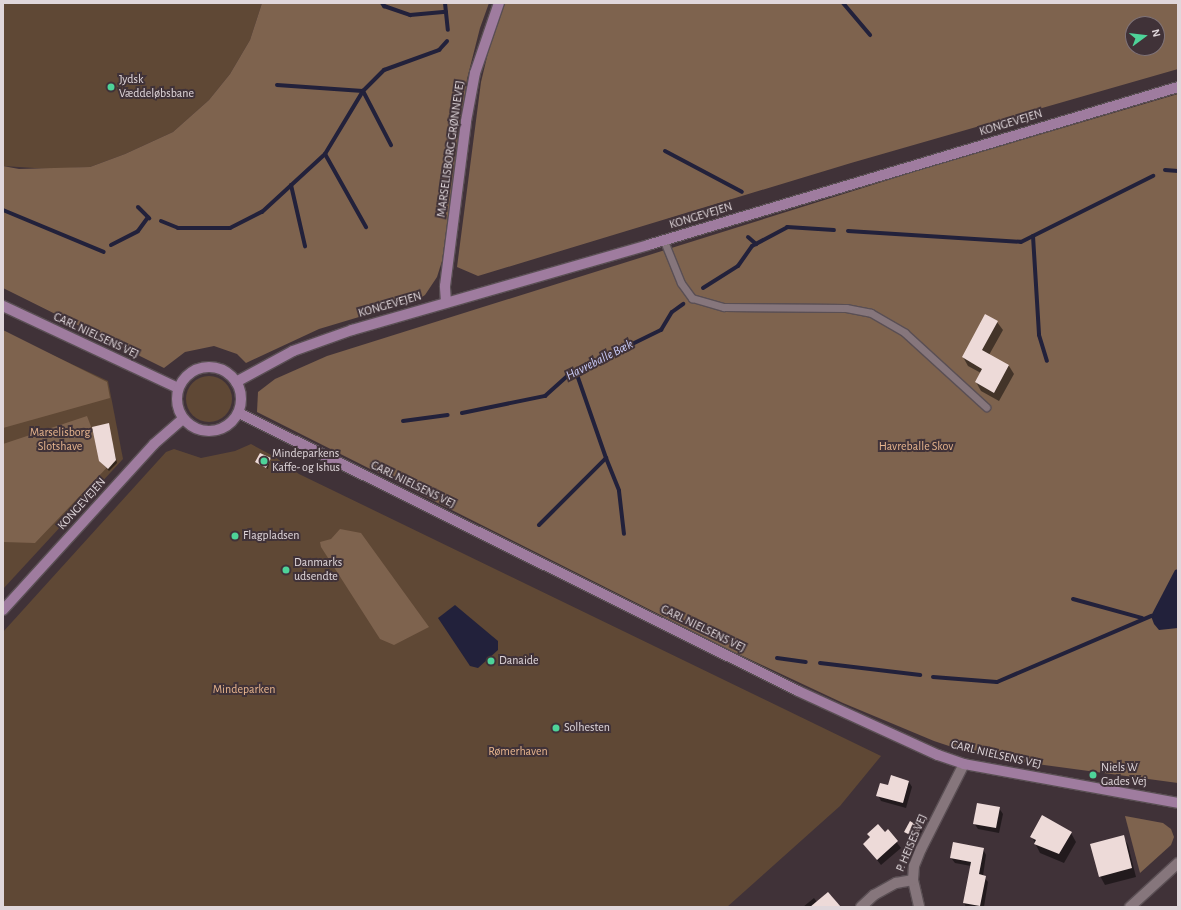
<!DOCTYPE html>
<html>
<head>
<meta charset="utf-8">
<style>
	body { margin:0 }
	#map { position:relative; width:1181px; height:910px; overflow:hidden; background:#403238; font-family:"Alegreya Sans",sans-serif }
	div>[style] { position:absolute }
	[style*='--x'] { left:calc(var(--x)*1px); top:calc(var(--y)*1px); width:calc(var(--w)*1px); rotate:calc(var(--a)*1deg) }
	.green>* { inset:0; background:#5f4835 }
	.round { border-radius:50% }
	.forest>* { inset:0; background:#7e634e }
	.water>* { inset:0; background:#22213b }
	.shadow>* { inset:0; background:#0007 }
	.stream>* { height:4px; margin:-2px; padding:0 2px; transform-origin:2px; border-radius:2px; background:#22213b }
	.building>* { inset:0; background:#eddad8 }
	.roads { filter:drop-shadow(1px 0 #5a4f54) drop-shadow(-1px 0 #5a4f54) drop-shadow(0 1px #5a4f54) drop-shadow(0 -1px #5a4f54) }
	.lane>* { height:7px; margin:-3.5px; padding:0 3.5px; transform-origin:3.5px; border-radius:3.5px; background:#86767c }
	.street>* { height:10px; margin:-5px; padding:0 5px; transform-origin:5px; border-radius:5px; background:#86767c }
	.secondary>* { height:10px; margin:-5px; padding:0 5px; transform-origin:5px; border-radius:5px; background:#9f7c9f }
	.secondary>.ring { margin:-5px; padding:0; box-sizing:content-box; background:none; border:10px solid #9f7c9f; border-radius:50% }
	.dots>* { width:11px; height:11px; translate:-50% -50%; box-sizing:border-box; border:2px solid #403238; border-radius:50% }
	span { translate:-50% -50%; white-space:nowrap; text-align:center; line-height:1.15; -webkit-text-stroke:4px #403238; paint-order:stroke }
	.poi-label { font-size:12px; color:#e0d7db }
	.left { translate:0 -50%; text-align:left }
	.street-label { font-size:12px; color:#e0d7db }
	.park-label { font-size:12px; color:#e7b58e }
	.water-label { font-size:13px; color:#cbccf9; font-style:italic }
	.frame { position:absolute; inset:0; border:4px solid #e0d7db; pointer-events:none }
	.north { position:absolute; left:1125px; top:16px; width:40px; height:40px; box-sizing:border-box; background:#403238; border:1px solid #807479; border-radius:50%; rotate:75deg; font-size:11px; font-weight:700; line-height:16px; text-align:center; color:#e0d7db }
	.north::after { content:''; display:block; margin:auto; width:14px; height:18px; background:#4ed399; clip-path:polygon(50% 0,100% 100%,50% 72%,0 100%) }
</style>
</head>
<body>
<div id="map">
	<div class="green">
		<div style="clip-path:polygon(3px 3px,262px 3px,250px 40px,230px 74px,209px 100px,173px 132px,125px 154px,90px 167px,50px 169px,3px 166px)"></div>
		<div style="clip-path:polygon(3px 332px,108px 381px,123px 459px,3px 589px)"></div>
		<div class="round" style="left:186px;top:376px;width:46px;height:46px"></div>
		<div style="clip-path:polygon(251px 444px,275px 457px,299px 474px,881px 756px,840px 806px,727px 907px,3px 907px,3px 632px,166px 452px,174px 449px,201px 458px,235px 451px)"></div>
	</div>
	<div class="forest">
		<div style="clip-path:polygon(262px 3px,489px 3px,480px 28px,467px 79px,442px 261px,437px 277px,425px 295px,419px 299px,319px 329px,246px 363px,237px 354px,214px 346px,185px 352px,164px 368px,3px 288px,3px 166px,19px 169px,90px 167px,125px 154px,173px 132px,209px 100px,230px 74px,250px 40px)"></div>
		<div style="clip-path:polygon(evenodd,504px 3px,1178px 3px,1178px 69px,851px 163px,478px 276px,457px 267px,481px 82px,493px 32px,504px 3px,1133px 24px,1157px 24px,1157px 48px,1133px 48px,1133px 24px)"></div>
		<div style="clip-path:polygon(1178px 94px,1178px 783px,1007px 760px,967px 752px,934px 741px,843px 703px,732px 651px,257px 412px,258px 392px,275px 379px,327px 356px,917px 171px)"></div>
		<div style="clip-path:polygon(3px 330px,107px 382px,110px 398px,3px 428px)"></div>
		<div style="clip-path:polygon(87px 416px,101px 453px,116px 458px,35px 543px,3px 542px,3px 444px)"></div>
		<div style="clip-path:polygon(340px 529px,361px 533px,429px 627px,394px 645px,380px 639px,321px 547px,320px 542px,331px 539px)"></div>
		<div style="clip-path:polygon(1125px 816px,1163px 823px,1171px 829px,1174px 837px,1171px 845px,1140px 873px)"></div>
	</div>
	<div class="water">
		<div style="clip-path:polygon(1178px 569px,1178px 628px,1159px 630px,1154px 624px,1151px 616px,1175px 570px)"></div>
		<div style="clip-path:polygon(455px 605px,498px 641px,498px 650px,478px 668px,470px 666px,438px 618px)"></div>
	</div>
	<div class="shadow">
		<div style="clip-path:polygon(997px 322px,1003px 330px,989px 355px,1009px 366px,1014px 374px,999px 401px,981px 391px,976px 382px,981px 373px,968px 366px,963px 357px)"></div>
		<div style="clip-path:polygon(108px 424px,117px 463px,109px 471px,100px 461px)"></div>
		<div style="clip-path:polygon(270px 459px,268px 469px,256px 462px)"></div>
		<div style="clip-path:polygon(909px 782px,912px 787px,906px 808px,881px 801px,878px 795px,889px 786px)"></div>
		<div style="clip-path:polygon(999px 808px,1003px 814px,999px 833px,978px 829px,974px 823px)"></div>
		<div style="clip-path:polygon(921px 829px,922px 831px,917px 840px,905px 832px)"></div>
		<div style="clip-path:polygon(888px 831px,901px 848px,881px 865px,864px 844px,870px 838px,868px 834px,885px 833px)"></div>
		<div style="clip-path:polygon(1071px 833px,1076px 842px,1064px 863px,1040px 853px,1032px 837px)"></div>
		<div style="clip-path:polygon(1123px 837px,1128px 845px,1136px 877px,1105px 885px,1100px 876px)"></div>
		<div style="clip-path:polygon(983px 849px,986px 855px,983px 876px,988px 882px,984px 907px,966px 907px,964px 903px,971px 866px,955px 863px,951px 858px)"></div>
		<div style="clip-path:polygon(814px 898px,817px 902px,839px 907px,803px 907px)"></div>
	</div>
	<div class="stream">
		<div style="--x:382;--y:3;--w:4;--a:56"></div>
		<div style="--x:384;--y:6;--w:28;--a:19"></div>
		<div style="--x:410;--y:15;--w:36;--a:-5"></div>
		<div style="--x:445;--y:3;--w:27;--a:84"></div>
		<div style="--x:843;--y:3;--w:42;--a:49.8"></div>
		<div style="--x:277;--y:85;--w:86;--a:4"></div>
		<div style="--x:363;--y:91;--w:61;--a:62.6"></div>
		<div style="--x:665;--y:151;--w:87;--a:28"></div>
		<div style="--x:325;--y:154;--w:84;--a:60.7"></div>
		<div style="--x:1165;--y:170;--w:13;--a:4"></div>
		<div style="--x:291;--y:185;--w:63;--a:77.1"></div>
		<div style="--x:138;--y:207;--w:16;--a:45"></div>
		<div style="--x:3;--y:210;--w:109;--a:22.6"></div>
		<div style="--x:161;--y:221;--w:18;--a:22"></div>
		<div style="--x:178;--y:228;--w:52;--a:0"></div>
		<div style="--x:230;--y:228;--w:36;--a:-27"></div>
		<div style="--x:262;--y:212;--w:86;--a:-42.6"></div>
		<div style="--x:325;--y:154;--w:74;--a:-58.9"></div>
		<div style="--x:363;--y:91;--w:30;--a:-45"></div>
		<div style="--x:384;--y:70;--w:59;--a:-20"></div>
		<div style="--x:439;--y:50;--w:12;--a:-48"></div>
		<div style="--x:848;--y:231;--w:173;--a:3.6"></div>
		<div style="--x:1021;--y:242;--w:148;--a:-26.6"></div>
		<div style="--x:1033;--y:236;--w:99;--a:86.5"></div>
		<div style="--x:1039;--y:335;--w:27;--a:73"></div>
		<div style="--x:748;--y:237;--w:11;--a:41"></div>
		<div style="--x:111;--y:245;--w:30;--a:-27"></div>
		<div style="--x:138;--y:231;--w:17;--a:-54"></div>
		<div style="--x:703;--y:288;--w:41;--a:-32.2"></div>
		<div style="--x:738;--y:266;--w:24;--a:-55"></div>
		<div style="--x:752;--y:246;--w:40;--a:-28"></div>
		<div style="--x:787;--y:227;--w:47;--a:3.7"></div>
		<div style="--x:462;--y:413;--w:85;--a:-11.6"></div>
		<div style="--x:545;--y:396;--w:30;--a:-42"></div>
		<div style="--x:567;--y:376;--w:105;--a:-26.1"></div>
		<div style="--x:661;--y:330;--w:21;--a:-59"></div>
		<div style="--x:672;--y:312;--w:14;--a:-36"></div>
		<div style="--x:403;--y:421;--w:45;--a:-7.6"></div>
		<div style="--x:606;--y:458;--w:35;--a:68"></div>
		<div style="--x:619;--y:491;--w:43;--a:83.4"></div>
		<div style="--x:539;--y:525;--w:95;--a:-45"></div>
		<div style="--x:606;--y:458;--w:91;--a:-109.2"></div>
		<div style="--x:1073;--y:599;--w:72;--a:15.4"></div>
		<div style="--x:777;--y:658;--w:29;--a:8"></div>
		<div style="--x:820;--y:663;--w:101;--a:6.8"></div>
		<div style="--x:933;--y:677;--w:64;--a:4.5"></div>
		<div style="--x:997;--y:682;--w:168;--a:-23.2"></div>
	</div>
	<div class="building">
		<div style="clip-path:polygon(985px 314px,998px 321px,982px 350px,1009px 365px,994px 393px,975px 382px,982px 369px,962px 357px)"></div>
		<div style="clip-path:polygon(109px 423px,116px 460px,108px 469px,99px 461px,92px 427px)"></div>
		<div style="clip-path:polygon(260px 453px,271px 458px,266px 468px,255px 462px)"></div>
		<div style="clip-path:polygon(891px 775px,909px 781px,903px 803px,876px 796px,880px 783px,888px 785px)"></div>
		<div style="clip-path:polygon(977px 803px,1000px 807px,996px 828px,973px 824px)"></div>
		<div style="clip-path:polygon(1042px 815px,1072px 832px,1059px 854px,1034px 844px,1036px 840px,1030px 837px)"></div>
		<div style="clip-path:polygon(910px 821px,921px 828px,916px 838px,904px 832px)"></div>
		<div style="clip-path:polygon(878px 824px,885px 832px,888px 829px,898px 841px,877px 860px,863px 844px,870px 837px,867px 834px)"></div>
		<div style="clip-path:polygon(1124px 835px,1132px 868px,1099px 877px,1090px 844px)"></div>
		<div style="clip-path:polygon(953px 842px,984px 848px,979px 874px,986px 876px,980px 906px,963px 903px,971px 862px,950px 858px)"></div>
		<div style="clip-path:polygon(828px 892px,841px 907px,810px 907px)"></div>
	</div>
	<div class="roads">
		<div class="lane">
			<div style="--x:664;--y:241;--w:45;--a:68"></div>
			<div style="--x:681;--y:283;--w:19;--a:54"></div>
			<div style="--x:692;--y:298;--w:33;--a:16"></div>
			<div style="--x:724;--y:307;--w:122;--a:0.5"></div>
			<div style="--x:846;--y:308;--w:25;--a:11"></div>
			<div style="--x:871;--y:313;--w:39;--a:30"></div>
			<div style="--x:905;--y:333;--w:110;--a:42.4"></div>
		</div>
		<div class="street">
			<div style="--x:913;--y:880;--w:28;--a:77"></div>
			<div style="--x:861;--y:907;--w:18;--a:-43"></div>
			<div style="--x:874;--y:895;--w:25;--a:-29"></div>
			<div style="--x:896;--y:883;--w:17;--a:-10"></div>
			<div style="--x:913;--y:880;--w:14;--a:-86"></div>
			<div style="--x:914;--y:866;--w:18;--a:-68"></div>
			<div style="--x:921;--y:849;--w:95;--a:-63.2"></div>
			<div style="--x:1130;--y:907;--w:65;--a:-42.5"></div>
		</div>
		<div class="secondary">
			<div style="--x:446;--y:302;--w:16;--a:-94"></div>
			<div style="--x:445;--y:286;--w:166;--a:-82.7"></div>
			<div style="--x:466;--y:121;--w:49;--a:-79.4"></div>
			<div style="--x:475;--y:73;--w:74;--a:-71.1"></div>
			<div style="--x:3;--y:306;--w:193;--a:25.1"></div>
			<div class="ring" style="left:177px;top:367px;width:54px;height:54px"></div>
			<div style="--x:236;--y:382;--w:65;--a:-28.5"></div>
			<div style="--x:293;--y:351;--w:63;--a:-19.6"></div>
			<div style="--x:352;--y:330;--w:308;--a:-16"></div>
			<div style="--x:648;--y:245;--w:553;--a:-16.6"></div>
			<div style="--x:239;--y:413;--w:624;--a:26.44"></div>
			<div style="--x:798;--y:691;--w:154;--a:24.6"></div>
			<div style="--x:938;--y:755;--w:28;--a:19"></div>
			<div style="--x:964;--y:764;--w:218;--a:10.3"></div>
			<div style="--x:3;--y:610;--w:224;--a:-47.7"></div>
			<div style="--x:154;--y:444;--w:38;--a:-41"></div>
		</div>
	</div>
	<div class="dots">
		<div style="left:111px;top:87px;background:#4ed399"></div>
		<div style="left:264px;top:461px;background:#4ed399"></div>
		<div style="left:235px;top:536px;background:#4ed399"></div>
		<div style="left:286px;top:570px;background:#4ed399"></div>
		<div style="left:491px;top:661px;background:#4ed399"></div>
		<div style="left:556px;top:728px;background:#4ed399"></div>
		<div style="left:1093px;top:775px;background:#4ed399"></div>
	</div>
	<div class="poi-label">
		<span class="left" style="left:119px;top:87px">Jydsk<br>Væddeløbsbane</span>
		<span class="left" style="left:272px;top:461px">Mindeparkens<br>Kaffe- og Ishus</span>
		<span class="left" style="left:243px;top:536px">Flagpladsen</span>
		<span class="left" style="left:294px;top:570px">Danmarks<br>udsendte</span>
		<span class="left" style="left:499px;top:661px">Danaide</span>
		<span class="left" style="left:564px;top:728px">Solhesten</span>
		<span class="left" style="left:1101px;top:775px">Niels W<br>Gades Vej</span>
	</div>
	<div class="street-label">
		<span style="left:1011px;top:123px;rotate:-17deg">KONGEVEJEN</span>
		<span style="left:451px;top:149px;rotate:-82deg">MARSELISBORG GRØNNEVEJ</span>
		<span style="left:701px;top:216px;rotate:-17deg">KONGEVEJEN</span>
		<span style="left:390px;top:305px;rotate:-16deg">KONGEVEJEN</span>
		<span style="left:96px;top:336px;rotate:25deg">CARL NIELSENS VEJ</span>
		<span style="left:413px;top:485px;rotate:26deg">CARL NIELSENS VEJ</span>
		<span style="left:82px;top:504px;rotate:-48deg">KONGEVEJEN</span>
		<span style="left:703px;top:629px;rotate:26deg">CARL NIELSENS VEJ</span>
		<span style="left:996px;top:755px;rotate:13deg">CARL NIELSENS VEJ</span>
		<span style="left:912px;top:843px;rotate:-67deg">P. HEISES VEJ</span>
	</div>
	<div class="park-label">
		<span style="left:60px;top:440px">Marselisborg<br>Slotshave</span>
		<span style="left:916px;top:447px">Havreballe Skov</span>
		<span style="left:244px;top:690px">Mindeparken</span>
		<span style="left:518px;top:752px">Rømerhaven</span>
	</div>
	<div class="water-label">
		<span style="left:600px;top:361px;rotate:-27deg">Havreballe Bæk</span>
	</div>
	<div class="frame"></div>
	<div class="north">N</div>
</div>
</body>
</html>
